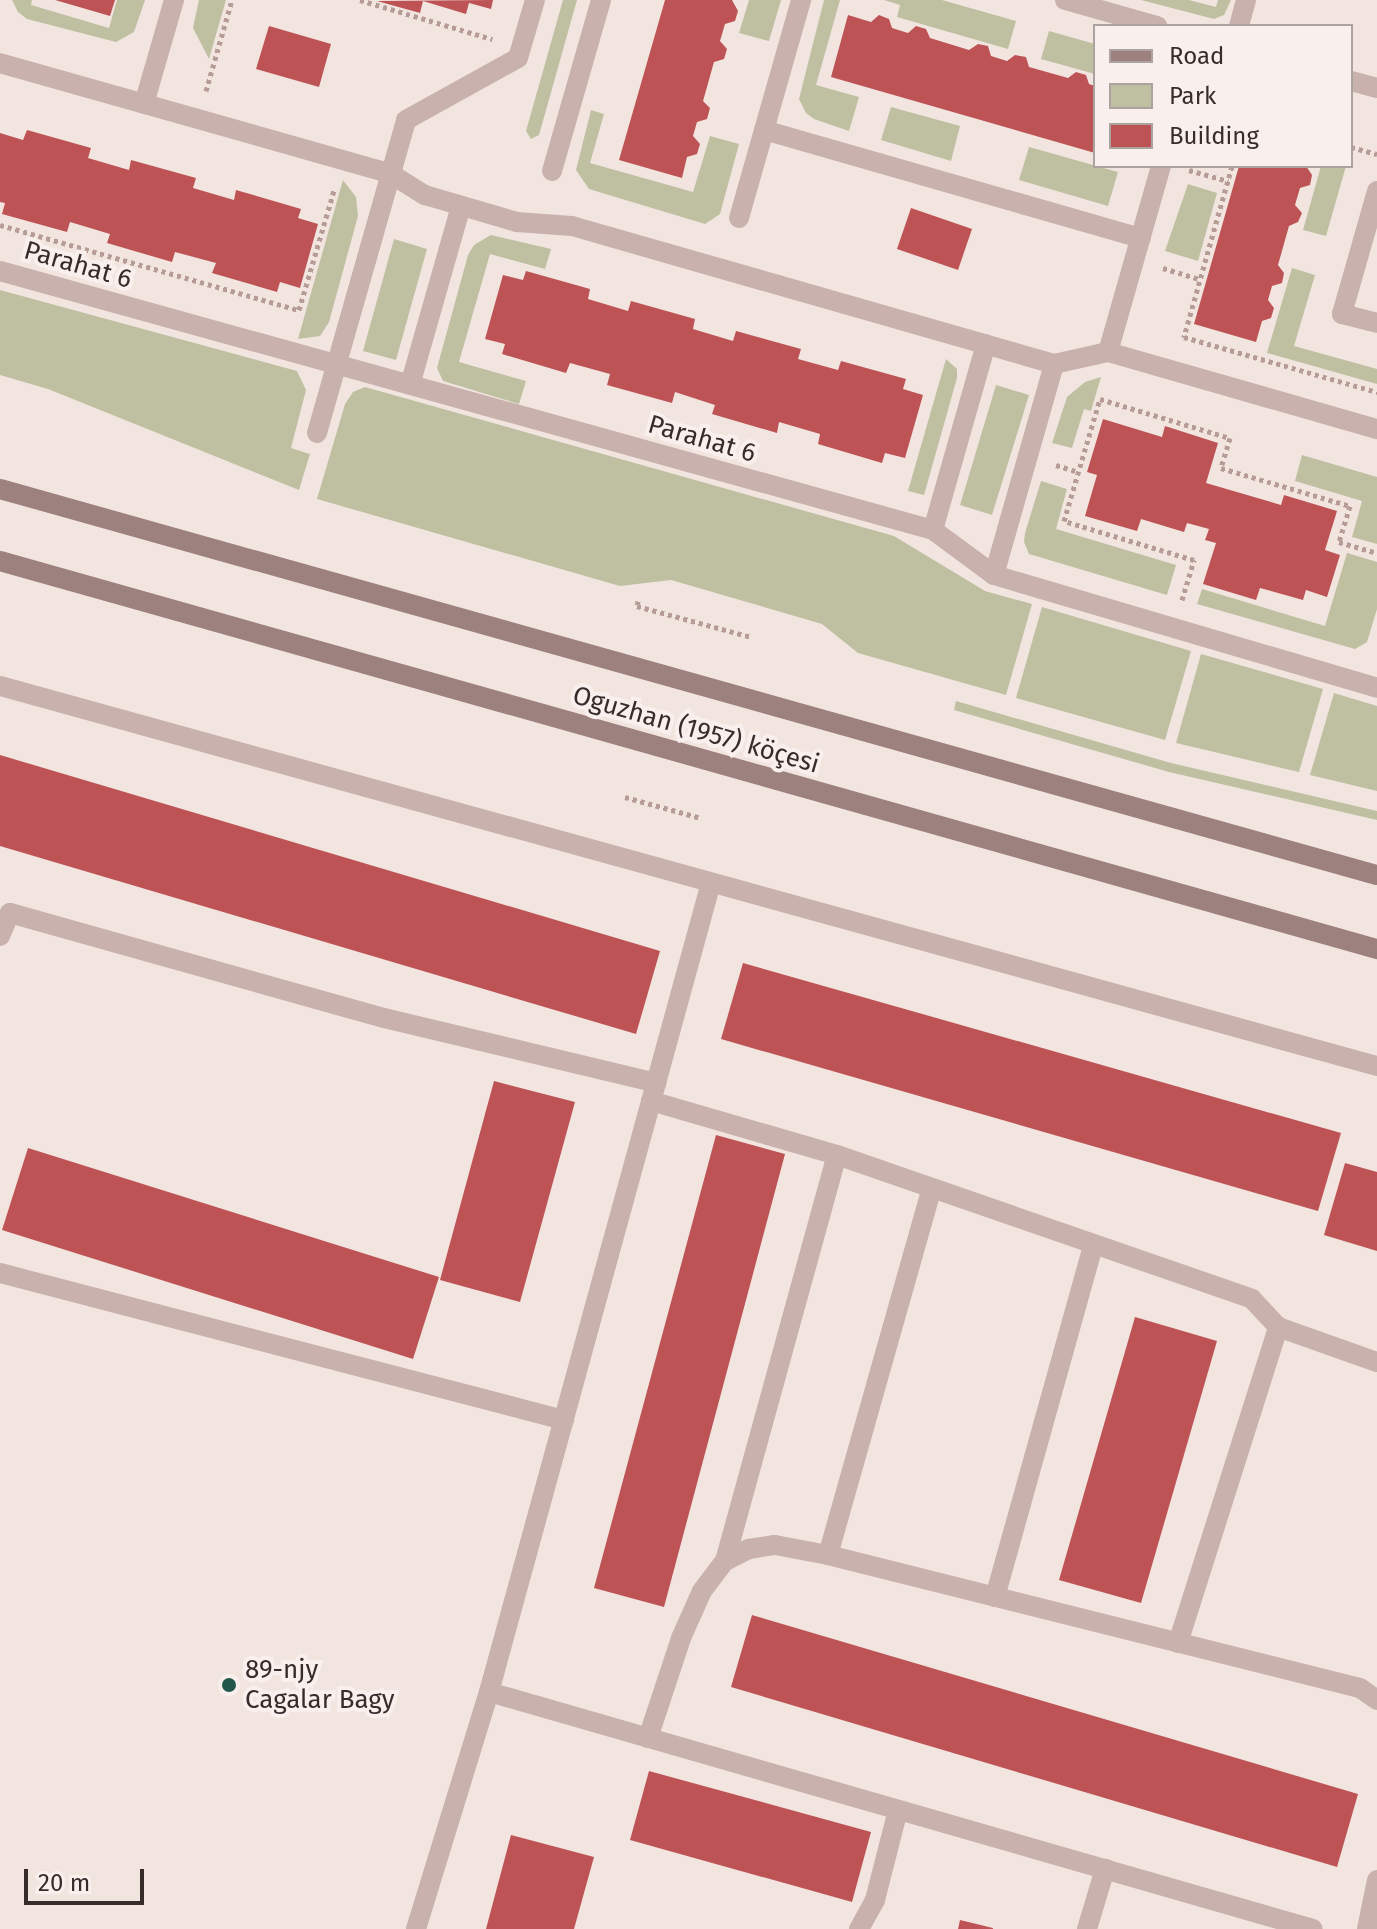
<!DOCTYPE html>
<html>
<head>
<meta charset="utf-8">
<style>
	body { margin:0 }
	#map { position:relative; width:1377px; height:1929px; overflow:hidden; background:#f2e5e0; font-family:"Fira Sans",sans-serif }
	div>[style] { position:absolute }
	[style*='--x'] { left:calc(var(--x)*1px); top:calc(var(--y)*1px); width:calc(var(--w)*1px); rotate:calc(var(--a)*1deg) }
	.green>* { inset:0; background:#bec0a1 }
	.building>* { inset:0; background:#bd5355 }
	.path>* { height:5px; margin-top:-2.5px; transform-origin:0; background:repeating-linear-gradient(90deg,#b59c97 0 4px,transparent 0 8px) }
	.lane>* { height:20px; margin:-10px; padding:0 10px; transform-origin:10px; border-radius:10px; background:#c9b2ad }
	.street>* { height:20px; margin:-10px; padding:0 10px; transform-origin:10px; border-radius:10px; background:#c9b2ad }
	.secondary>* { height:20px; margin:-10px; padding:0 10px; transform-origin:10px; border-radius:10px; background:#9d817e }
	.dots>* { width:22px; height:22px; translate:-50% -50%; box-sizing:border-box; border:4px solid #f9f0ed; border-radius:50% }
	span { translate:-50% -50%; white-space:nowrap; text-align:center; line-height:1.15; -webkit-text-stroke:8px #f9f0ed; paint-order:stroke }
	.street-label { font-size:26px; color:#382c2b }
	.poi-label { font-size:26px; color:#382c2b }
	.left { translate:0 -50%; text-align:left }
	.legend { position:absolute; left:1093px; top:24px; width:260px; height:144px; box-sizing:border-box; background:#f9f0ed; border:2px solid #aca29f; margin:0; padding:10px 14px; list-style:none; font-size:24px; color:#382c2b }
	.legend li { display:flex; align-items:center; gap:16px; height:40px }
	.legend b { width:40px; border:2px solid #aca29f }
	.scale { position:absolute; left:24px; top:1869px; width:120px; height:36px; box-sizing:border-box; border:4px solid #382c2b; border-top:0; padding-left:10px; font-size:24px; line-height:28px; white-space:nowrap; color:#382c2b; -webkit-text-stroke:6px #f9f0ed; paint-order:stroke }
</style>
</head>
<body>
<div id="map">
	<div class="green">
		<div style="clip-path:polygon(12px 0,32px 0,31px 5px,109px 28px,117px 0,145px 0,134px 32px,116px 42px,27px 19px,18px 12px)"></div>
		<div style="clip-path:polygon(199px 0,226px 0,209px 59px,193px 28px)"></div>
		<div style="clip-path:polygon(563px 0,577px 0,539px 135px,531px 139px,526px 131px)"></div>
		<div style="clip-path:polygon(749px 0,781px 0,769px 41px,739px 33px)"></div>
		<div style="clip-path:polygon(824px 0,840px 0,816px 85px,859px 97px,849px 131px,814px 119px,806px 113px,799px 99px)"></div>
		<div style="clip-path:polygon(884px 0,942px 0,1016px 21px,1008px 49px,897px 17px,900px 5px)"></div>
		<div style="clip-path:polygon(1141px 0,1189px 0,1216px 7px,1218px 0,1231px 0,1224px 15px,1214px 19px)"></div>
		<div style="clip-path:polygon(1049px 31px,1095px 44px,1095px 74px,1041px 59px)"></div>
		<div style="clip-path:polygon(891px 107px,960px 126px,951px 161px,881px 140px)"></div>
		<div style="clip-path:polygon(591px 110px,604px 114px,590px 163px,693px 192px,710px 136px,739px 144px,720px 214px,705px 224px,589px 189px,576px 170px)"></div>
		<div style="clip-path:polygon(1029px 147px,1118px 172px,1108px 206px,1019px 180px)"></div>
		<div style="clip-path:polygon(1321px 166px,1346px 166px,1326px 236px,1303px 230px)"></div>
		<div style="clip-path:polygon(343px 180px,356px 197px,358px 216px,329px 322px,320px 336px,298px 339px)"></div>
		<div style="clip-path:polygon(1188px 184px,1217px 193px,1198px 261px,1165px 251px)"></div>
		<div style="clip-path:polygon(491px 235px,551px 249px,545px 269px,490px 254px,459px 362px,526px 381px,519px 404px,443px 381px,437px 368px,468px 255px,474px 245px)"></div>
		<div style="clip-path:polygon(394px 239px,427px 249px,396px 360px,363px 351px)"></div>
		<div style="clip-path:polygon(1292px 268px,1315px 275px,1294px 346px,1377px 369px,1377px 384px,1267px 353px)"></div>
		<div style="clip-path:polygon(0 290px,297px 371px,306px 390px,291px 448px,310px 454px,299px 490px,48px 389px,0 375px)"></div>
		<div style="clip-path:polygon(946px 359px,957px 369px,957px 378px,924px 495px,908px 491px)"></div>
		<div style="clip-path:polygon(1101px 377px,1091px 411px,1084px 409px,1072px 448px,1052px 443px,1067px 397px,1085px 382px)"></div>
		<div style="clip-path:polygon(996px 385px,1029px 395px,992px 515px,960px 505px)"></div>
		<div style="clip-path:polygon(365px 387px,894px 536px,985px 591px,1032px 604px,1006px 695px,858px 653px,822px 624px,671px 580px,620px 586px,317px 499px,345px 404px,353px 392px)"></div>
		<div style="clip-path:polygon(1302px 455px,1377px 477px,1377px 544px,1352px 537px,1362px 501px,1295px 481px)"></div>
		<div style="clip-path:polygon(1041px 481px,1067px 489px,1056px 529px,1176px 565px,1167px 595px,1029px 554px,1024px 542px,1025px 533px)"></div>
		<div style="clip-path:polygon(1347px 553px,1377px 562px,1377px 609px,1367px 642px,1355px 649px,1197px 604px,1202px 589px,1325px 626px)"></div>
		<div style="clip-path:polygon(1042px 607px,1191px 651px,1165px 740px,1016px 698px)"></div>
		<div style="clip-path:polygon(1201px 654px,1323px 689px,1299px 772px,1176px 743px)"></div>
		<div style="clip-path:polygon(1334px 693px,1377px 706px,1377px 791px,1310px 775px)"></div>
		<div style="clip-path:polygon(956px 701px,1171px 763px,1377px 811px,1377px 820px,1169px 772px,954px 710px)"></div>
	</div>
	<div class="building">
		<div style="clip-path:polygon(55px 0,115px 0,110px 16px)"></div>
		<div style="clip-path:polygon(493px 0,491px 9px,469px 3px,466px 14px,423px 1px,420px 13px,377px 1px)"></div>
		<div style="clip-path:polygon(665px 0,732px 0,738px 11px,735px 21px,725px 24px,720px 41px,727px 49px,724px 59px,714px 62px,703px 101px,710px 108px,707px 119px,697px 122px,693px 136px,700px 144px,697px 154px,687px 157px,682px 178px,619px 160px)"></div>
		<div style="clip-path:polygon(848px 15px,871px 22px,879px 15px,889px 19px,892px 28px,908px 33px,916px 26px,926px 29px,930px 38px,969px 50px,978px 44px,988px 46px,991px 56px,1007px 61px,1015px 55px,1026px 57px,1029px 67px,1068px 78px,1076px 72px,1086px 75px,1089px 84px,1095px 86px,1095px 153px,831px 77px)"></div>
		<div style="clip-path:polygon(269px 26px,331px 44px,319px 87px,256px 69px)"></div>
		<div style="clip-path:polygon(27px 130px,91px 148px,88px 158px,129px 170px,131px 160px,196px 178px,193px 188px,234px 200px,236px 190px,301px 209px,298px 218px,318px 224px,300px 288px,280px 282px,277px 292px,212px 273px,216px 263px,175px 252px,172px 262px,107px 243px,110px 234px,70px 222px,67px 232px,2px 214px,5px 203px,0 202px,0 133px,23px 140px)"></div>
		<div style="clip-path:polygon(1239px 166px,1306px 166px,1312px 175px,1310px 185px,1300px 188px,1295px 205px,1302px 213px,1298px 222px,1289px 226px,1278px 265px,1284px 273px,1282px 283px,1272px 286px,1268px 300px,1274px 308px,1271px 318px,1262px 321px,1256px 342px,1194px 324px)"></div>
		<div style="clip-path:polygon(911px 208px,972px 229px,958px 270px,897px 249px)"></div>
		<div style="clip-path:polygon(526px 271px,590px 289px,588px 299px,628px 311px,631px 301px,695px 319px,693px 329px,733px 341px,736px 331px,801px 349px,798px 359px,838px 370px,841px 361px,906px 379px,903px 389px,923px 395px,905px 458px,885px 453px,882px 463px,818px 444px,820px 434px,779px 422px,777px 433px,712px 414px,715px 405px,675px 392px,672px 403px,607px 385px,610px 374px,570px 363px,566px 373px,502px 354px,505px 344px,485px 339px,503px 275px,523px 280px)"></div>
		<div style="clip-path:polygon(1103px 419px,1162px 437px,1165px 426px,1218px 443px,1206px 483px,1281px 505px,1284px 495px,1337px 511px,1325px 550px,1340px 555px,1327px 597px,1306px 590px,1303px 600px,1260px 588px,1256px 600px,1203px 584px,1216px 543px,1205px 540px,1209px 529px,1187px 523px,1184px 532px,1141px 519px,1137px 531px,1085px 516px,1097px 475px,1087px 472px)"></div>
		<div style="clip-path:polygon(0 755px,660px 951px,636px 1034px,0 846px)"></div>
		<div style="clip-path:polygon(743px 963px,1341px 1133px,1318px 1211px,721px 1039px)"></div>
		<div style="clip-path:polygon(494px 1081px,575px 1102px,520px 1302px,440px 1280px)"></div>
		<div style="clip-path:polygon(716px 1135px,785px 1154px,664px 1607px,594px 1588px)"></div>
		<div style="clip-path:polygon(28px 1148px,439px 1277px,413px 1359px,2px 1230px)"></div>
		<div style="clip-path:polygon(1345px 1163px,1377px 1172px,1377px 1251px,1324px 1235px)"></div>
		<div style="clip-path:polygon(1135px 1317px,1217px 1341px,1141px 1603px,1059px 1580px)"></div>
		<div style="clip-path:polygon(752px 1615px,1358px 1794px,1337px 1867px,731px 1687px)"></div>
		<div style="clip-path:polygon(649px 1771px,871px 1832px,852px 1902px,630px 1840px)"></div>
		<div style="clip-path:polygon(511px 1835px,594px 1857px,574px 1929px,486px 1929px)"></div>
		<div style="clip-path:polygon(960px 1920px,993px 1928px,993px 1929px,958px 1929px)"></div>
	</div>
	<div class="path">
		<div style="--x:360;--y:0;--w:138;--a:16.5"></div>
		<div style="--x:206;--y:91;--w:95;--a:-74.1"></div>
		<div style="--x:1351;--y:147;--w:27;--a:15"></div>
		<div style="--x:1232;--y:166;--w:178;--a:105.7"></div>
		<div style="--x:1184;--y:337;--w:201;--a:15.9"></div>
		<div style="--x:1189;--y:170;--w:41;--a:15.8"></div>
		<div style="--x:0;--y:225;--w:311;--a:15.9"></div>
		<div style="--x:299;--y:310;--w:125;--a:-73.7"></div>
		<div style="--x:1163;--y:268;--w:39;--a:17"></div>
		<div style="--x:1056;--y:465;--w:24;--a:17"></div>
		<div style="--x:1182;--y:600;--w:42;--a:-73.3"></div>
		<div style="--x:1194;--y:560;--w:136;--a:-163.3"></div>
		<div style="--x:1064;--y:521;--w:127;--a:-73.6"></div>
		<div style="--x:1100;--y:399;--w:136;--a:16.7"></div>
		<div style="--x:1230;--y:438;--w:31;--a:107"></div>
		<div style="--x:1221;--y:468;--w:134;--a:16.4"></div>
		<div style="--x:1350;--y:506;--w:38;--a:107"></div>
		<div style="--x:1339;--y:542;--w:40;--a:16"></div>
		<div style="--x:638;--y:601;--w:5;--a:101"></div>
		<div style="--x:637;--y:606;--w:118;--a:15.2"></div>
		<div style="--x:625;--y:797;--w:79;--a:15.4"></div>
	</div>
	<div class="lane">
		<div style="--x:1239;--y:26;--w:27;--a:-75"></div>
		<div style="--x:0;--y:63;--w:406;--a:15.8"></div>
		<div style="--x:391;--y:174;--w:40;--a:32"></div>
		<div style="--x:425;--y:195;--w:96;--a:16.4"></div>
		<div style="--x:517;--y:222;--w:55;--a:4.2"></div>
		<div style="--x:572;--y:226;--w:501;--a:15.98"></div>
		<div style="--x:1054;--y:364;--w:55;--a:-12.5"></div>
		<div style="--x:1108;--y:352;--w:280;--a:16"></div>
		<div style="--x:144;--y:104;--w:108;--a:-73.9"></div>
		<div style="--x:764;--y:130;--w:392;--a:16"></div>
		<div style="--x:552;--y:171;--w:178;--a:-74"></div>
		<div style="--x:1377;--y:191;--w:128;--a:105.9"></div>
		<div style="--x:1342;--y:314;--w:36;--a:14"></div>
		<div style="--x:739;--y:218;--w:227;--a:-74.1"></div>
		<div style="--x:1108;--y:352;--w:193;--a:-74.1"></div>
		<div style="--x:410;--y:385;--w:186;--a:-74.1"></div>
		<div style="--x:317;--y:433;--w:325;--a:-74.1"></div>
		<div style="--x:406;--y:120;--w:128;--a:-29"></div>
		<div style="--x:518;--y:58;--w:60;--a:-73.7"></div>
		<div style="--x:933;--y:530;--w:193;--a:-74.1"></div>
		<div style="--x:994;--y:575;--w:219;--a:-74.1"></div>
		<div style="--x:0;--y:686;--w:1428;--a:15.43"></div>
		<div style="--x:0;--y:936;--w:25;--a:-67"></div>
		<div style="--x:10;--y:913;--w:388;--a:15.7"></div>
		<div style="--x:384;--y:1018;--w:280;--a:13.4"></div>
		<div style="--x:651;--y:1101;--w:194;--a:16.2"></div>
		<div style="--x:837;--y:1155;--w:439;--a:19.1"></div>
		<div style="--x:1252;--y:1299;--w:38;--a:47"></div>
		<div style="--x:1278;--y:1327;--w:105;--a:19.5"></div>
		<div style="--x:0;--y:1273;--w:583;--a:14.61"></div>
		<div style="--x:828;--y:1555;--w:381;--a:-74.2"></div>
		<div style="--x:725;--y:1561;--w:421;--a:-74.6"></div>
		<div style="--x:995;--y:1597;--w:365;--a:-74.4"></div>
		<div style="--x:1178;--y:1643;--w:331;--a:-72.4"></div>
		<div style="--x:489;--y:1692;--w:857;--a:16.05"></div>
		<div style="--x:648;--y:1738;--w:105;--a:-71.7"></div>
		<div style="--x:681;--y:1638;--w:51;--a:-65.9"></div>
		<div style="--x:702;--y:1591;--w:38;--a:-53"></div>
		<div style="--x:725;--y:1561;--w:27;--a:-27"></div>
		<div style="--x:749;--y:1549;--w:26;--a:-9"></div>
		<div style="--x:775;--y:1545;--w:54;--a:10.7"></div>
		<div style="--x:828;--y:1555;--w:548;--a:14.04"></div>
		<div style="--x:1360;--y:1688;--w:21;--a:35"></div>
		<div style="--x:416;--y:1929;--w:248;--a:-72.9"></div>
		<div style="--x:489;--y:1692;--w:839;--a:-74.66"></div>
		<div style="--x:859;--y:1929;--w:33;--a:-61"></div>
		<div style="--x:875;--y:1900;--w:93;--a:-75.7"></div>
		<div style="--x:1087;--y:1929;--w:63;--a:-73.3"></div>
		<div style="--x:1367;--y:1929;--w:50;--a:-78.5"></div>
	</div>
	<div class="street">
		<div style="--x:1065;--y:0;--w:96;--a:15.8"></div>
		<div style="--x:1351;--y:81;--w:27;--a:15"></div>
		<div style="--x:0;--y:271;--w:968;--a:15.51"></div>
		<div style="--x:933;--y:530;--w:76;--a:36.4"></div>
		<div style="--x:994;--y:575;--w:399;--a:16.4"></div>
	</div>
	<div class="secondary">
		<div style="--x:0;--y:489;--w:1430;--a:15.66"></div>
		<div style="--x:0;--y:561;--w:1431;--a:15.74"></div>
	</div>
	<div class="dots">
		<div style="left:229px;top:1685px;background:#23574c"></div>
	</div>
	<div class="street-label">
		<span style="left:78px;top:265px;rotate:16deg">Parahat 6</span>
		<span style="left:702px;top:439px;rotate:16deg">Parahat 6</span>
		<span style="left:696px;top:730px;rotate:16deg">Oguzhan (1957) köçesi</span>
	</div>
	<div class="poi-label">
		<span class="left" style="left:245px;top:1685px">89-njy<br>Cagalar Bagy</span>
	</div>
	<ul class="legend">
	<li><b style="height:10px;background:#9d817e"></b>Road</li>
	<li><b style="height:22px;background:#bec0a1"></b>Park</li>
	<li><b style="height:22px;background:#bd5355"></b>Building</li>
	</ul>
	<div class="scale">20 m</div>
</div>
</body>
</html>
